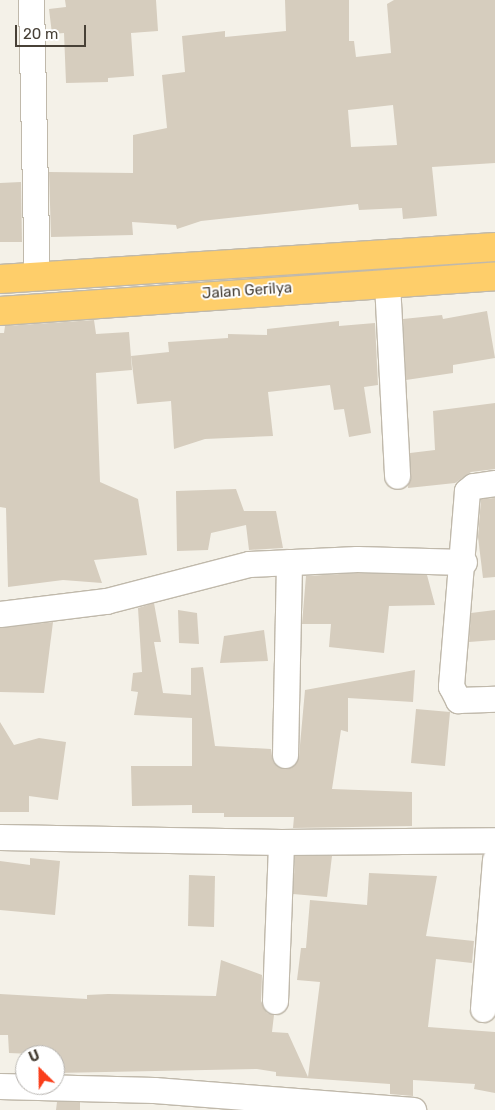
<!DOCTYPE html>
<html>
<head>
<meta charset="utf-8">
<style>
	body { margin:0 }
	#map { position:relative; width:495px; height:1110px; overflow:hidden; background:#f4f1e8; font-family:Rubik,sans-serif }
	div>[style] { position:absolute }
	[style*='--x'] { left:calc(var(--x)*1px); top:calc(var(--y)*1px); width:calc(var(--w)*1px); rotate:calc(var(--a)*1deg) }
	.building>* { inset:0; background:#d6cdbe }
	.roads { filter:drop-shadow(1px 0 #c0b9ab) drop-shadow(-1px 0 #c0b9ab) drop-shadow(0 1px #c0b9ab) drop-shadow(0 -1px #c0b9ab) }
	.minor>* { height:25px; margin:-12.5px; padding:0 12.5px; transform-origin:12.5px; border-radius:12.5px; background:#fff }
	.highway>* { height:28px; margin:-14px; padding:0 14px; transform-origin:14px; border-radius:14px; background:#fece6a }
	span { translate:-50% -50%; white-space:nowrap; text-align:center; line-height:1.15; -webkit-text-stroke:4px #fff; paint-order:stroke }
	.street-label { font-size:15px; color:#484137 }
	.north { position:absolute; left:15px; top:1045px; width:50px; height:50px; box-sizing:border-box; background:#fff; border:1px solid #b6b3af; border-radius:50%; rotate:337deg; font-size:14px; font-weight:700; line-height:20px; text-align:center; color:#484137 }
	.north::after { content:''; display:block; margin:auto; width:18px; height:22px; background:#fa3d19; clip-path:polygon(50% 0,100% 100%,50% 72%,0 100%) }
	.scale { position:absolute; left:15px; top:25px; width:71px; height:22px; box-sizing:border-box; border:2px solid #484137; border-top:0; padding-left:6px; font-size:15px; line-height:18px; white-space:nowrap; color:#484137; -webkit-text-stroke:4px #fff; paint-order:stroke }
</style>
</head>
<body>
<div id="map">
	<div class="building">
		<div style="clip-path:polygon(65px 0,156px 0,158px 31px,131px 33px,134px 76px,108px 78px,108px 82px,66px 83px,64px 33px,52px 34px,49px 9px,66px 7px)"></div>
		<div style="clip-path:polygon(evenodd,285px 0,349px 0,349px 41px,354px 41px,356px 57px,391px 53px,387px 4px,394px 0,495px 0,495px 163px,432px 167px,437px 216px,403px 219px,402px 208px,359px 210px,358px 204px,201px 221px,177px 229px,176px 225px,132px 222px,133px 235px,51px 237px,49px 172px,133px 173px,133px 135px,167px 128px,162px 75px,185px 72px,182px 36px,225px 31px,225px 37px,286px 31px,285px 0,393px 105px,397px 145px,351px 147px,348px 110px,393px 105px)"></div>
		<div style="clip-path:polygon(21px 182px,22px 242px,0 242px,0 183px)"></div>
		<div style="clip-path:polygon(487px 311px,495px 358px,453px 365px,453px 373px,406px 380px,403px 319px,442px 315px,443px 319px)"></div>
		<div style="clip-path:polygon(94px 320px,96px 334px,129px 332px,132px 370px,96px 373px,100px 482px,138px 499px,147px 555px,94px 560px,102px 583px,63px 580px,8px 587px,6px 508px,0 507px,0 333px,4px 333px,5px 326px)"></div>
		<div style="clip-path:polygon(339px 321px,339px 326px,375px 323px,378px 385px,364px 387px,371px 433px,349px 437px,344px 409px,334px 410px,330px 385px,268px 392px,273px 436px,205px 439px,174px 449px,171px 401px,137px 404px,131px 356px,169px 352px,168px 342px,228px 338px,228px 334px,267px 335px,267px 329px)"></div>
		<div style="clip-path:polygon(495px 403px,495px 469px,471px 472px,455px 483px,408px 488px,410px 453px,435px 450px,433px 411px)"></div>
		<div style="clip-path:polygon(236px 489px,244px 511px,276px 511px,283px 548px,249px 550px,246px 525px,211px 533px,208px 550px,177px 551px,176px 491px)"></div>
		<div style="clip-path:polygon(495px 498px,495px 577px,483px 578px,478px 537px,481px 499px)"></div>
		<div style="clip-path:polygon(357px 573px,427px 575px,435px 605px,389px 606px,384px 653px,329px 647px,331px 624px,302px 624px,306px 576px)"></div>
		<div style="clip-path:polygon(154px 603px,161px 642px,154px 642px,163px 693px,191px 695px,191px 668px,203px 667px,215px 746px,271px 749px,273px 762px,284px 769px,292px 767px,299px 756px,305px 690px,415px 670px,413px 702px,348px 698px,348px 732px,341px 730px,332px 789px,412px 792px,412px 826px,293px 828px,294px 817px,224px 817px,224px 813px,192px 813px,192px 805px,132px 806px,131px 766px,192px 766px,192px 718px,134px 715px,138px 692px,131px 691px,133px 673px,142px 672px,138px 608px)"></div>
		<div style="clip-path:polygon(178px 610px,197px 613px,199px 644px,179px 643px)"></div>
		<div style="clip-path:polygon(495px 610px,495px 640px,469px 642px,471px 613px)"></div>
		<div style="clip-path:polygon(53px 622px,44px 693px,0 692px,0 628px)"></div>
		<div style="clip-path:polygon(264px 630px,268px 661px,220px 663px,224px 636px)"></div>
		<div style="clip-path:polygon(416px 709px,450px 712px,445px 766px,411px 763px)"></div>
		<div style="clip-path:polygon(0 722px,14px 745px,39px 738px,66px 742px,58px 800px,29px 796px,29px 812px,0 812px)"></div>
		<div style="clip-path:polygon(295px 856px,332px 856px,327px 897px,293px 894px)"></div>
		<div style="clip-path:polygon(30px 858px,60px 861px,55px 915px,0 910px,0 861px,30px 865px)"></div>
		<div style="clip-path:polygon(369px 873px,437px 876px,426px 936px,474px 941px,472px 963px,436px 959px,428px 1027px,495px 1032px,495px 1093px,474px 1089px,475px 1084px,413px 1080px,413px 1096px,390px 1094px,390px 1084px,276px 1076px,276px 1072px,257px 1069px,55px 1073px,55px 1055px,9px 1053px,8px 1035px,0 1035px,0 994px,87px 999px,87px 995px,108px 994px,216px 996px,221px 960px,262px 975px,261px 1001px,267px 1013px,274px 1015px,272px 1032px,288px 1033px,308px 1077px,320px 982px,297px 980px,301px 948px,306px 948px,310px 900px,367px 905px)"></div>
		<div style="clip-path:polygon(189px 875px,215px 876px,214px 927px,188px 926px)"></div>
		<div style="clip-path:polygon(57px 1102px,80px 1102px,80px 1110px,56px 1110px)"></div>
	</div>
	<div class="roads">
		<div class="minor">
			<div style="--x:31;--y:0;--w:276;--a:88.8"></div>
			<div style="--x:387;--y:283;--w:193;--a:87"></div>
			<div style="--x:495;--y:483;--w:22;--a:172"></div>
			<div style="--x:473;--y:486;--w:8;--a:140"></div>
			<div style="--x:467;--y:491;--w:196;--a:94.7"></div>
			<div style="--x:451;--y:686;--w:16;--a:63"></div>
			<div style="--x:458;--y:700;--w:37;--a:-2"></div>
			<div style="--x:0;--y:614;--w:107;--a:-7"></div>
			<div style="--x:106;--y:601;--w:148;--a:-14.5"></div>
			<div style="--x:249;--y:564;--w:108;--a:-2.7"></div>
			<div style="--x:357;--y:559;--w:107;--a:1.6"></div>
			<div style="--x:285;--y:755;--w:193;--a:-88.8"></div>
			<div style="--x:0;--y:837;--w:281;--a:1"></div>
			<div style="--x:281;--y:842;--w:214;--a:-0.5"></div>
			<div style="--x:275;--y:1001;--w:159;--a:-87.8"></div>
			<div style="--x:483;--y:1009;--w:150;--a:-85.4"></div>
			<div style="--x:0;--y:1086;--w:154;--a:1.5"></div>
			<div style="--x:154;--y:1090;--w:260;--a:4.4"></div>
		</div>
		<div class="highway">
			<div style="--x:0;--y:279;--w:496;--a:-3.7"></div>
			<div style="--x:0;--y:311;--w:496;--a:-4"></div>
		</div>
	</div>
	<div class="street-label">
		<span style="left:247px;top:291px;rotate:-4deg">Jalan Gerilya</span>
	</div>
	<div class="north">U</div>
	<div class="scale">20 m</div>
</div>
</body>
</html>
